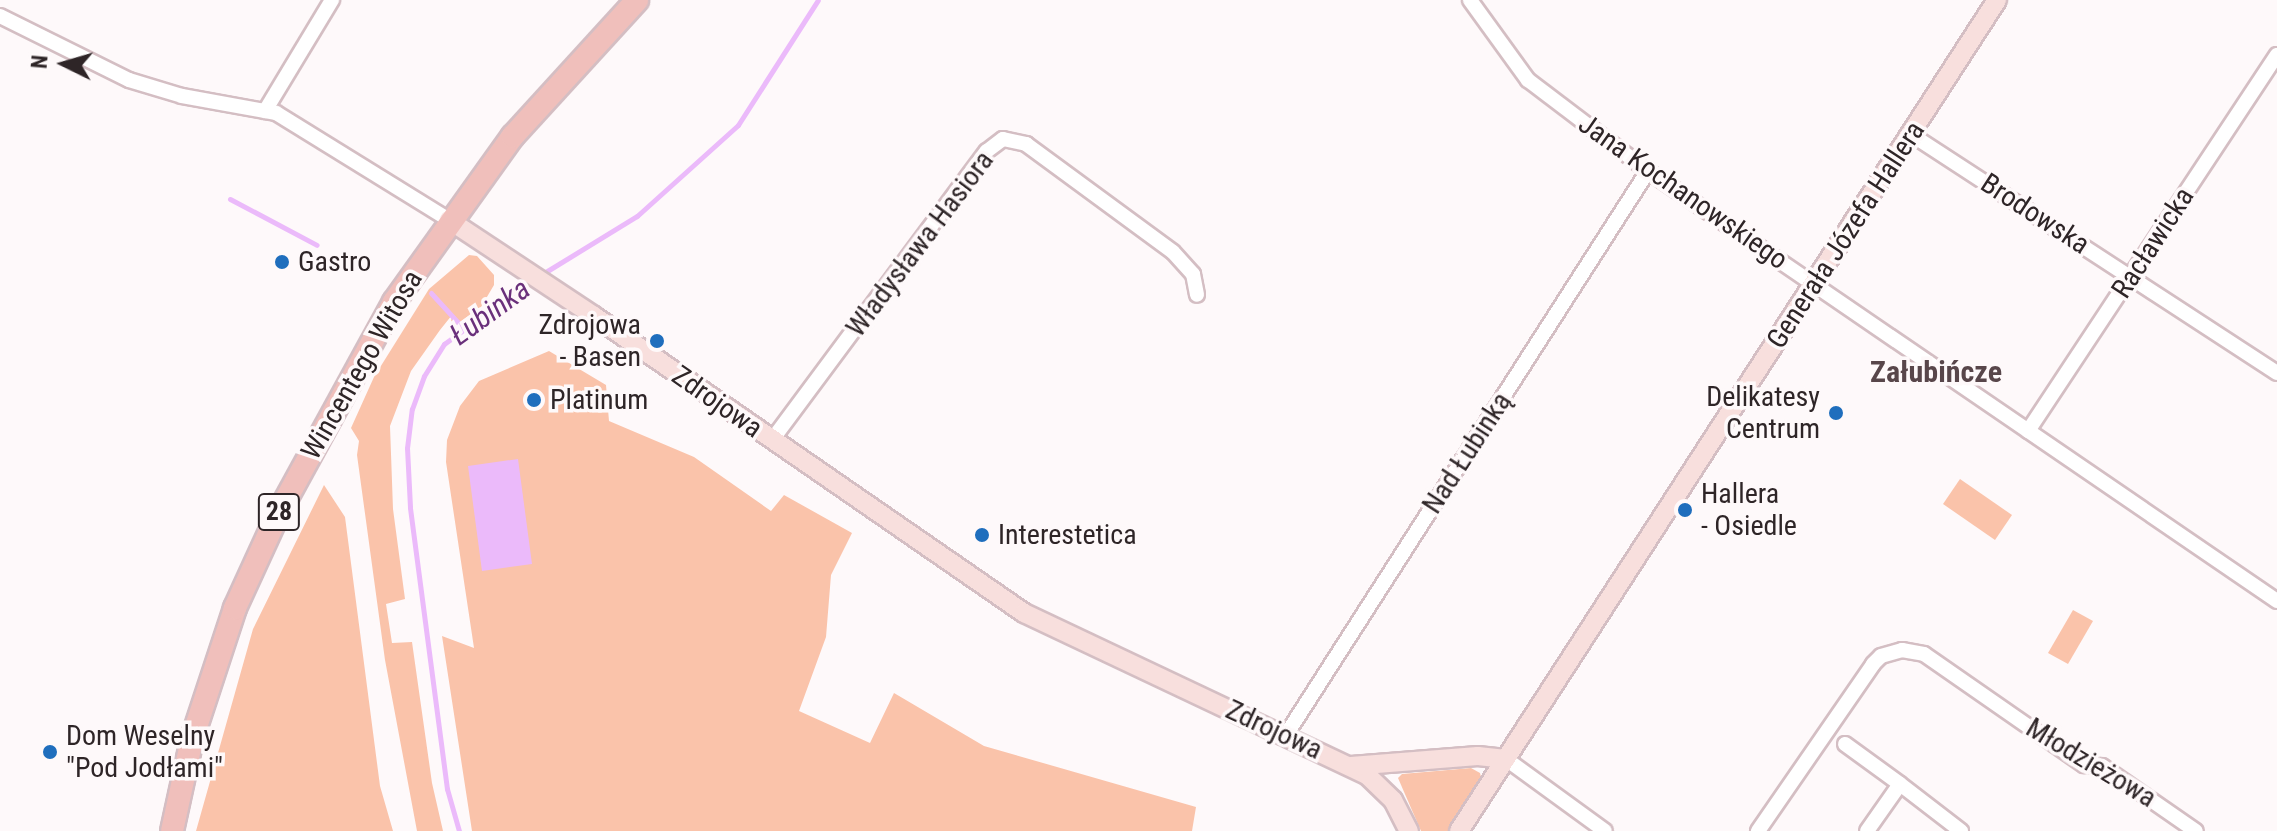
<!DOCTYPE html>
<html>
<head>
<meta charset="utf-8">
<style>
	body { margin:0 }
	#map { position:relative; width:2277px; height:831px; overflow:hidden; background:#fef9fa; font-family:"Roboto Condensed",sans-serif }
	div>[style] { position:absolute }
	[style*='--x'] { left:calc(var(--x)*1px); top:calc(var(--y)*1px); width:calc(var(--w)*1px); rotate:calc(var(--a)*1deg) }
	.green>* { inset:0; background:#fac3aa }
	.water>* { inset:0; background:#ebbafa }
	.stream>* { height:5px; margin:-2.5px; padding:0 2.5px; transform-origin:2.5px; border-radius:2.5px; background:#ebbafa }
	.roads { filter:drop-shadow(2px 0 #d4bec3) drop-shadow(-2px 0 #d4bec3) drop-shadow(0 2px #d4bec3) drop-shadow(0 -2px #d4bec3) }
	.street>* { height:14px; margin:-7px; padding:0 7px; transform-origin:7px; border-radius:7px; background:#fff }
	.secondary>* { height:18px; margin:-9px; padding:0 9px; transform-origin:9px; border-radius:9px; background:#f8dfdd }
	.primary>* { height:22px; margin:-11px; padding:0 11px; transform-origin:11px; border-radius:11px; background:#f0bfbb }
	.dots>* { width:22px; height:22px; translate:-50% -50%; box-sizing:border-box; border:4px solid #fef9fa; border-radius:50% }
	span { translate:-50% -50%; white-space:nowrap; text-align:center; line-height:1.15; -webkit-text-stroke:7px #fef9fa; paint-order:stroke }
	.shield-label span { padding:2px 6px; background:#fef9fa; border:2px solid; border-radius:6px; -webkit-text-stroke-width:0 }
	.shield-label { font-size:26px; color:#2e2527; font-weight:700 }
	.street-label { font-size:28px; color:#2e2527 }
	.poi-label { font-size:28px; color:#2e2527 }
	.left { translate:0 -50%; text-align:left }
	.right { translate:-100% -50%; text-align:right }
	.water-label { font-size:30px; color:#6a307b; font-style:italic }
	.neighbourhood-label { font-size:30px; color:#58464a; font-weight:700 }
	.north { position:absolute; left:24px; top:24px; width:80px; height:80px; -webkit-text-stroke:6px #fef9fa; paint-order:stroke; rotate:275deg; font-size:22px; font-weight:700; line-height:32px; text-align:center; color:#2e2527 }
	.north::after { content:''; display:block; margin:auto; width:28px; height:36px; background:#2e2527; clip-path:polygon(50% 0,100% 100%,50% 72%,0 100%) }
</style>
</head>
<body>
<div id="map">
	<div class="green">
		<div style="clip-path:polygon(469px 255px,477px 256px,494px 275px,494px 285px,481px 307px,450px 329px,452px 315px,440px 330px,411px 371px,390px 426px,393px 509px,405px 599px,386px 604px,392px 643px,412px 642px,432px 783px,443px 831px,417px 831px,385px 660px,357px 455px,359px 441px,351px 428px,374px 377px,429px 289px)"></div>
		<div style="clip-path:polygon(549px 351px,606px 385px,609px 421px,694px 457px,771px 511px,784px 495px,852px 533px,831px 575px,826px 637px,799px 711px,870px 743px,894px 693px,984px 746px,1196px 807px,1192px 831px,472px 831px,442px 636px,474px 648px,446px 462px,447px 440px,460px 406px,479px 381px)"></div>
		<div style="clip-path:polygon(1960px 479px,2012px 515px,1995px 540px,1943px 504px)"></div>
		<div style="clip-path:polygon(324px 485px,345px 517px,380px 786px,393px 831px,196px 831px,253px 629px)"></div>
		<div style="clip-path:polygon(2073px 610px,2093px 621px,2068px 664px,2048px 653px)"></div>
		<div style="clip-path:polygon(1471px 768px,1480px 773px,1482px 781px,1448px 831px,1421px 831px,1398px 778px,1402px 774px)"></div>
	</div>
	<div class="water">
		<div style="clip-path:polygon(518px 459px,532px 564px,482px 571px,468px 466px)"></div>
	</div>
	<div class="stream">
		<div style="--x:230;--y:199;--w:98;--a:27.9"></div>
		<div style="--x:539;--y:276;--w:115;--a:-31.5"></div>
		<div style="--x:637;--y:216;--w:136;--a:-42"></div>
		<div style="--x:738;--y:125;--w:148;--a:-57.4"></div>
		<div style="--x:431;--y:293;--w:49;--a:47.5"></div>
		<div style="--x:459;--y:831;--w:44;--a:-105.9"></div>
		<div style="--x:447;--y:789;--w:284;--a:-97.5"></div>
		<div style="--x:410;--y:507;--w:59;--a:-92.9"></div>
		<div style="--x:407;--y:448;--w:39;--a:-83"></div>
		<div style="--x:412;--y:409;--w:35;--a:-70"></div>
		<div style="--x:424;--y:376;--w:38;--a:-58"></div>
		<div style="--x:444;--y:344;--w:107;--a:-36.2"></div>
	</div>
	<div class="roads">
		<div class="street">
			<div style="--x:1470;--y:0;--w:99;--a:54.1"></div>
			<div style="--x:1528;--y:80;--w:151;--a:37.2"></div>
			<div style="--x:1648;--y:171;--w:762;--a:34.36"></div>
			<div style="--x:0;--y:16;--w:144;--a:26.4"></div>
			<div style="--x:129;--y:80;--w:55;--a:16.8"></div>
			<div style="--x:182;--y:96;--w:96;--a:10.3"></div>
			<div style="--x:276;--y:113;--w:203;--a:31.7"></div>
			<div style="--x:265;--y:111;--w:130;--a:-58.9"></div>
			<div style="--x:1912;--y:135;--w:436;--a:33.1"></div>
			<div style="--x:2028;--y:431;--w:451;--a:-56.5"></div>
			<div style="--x:772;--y:440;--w:360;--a:-53.4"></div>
			<div style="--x:987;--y:151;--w:20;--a:-37"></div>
			<div style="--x:1003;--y:139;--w:24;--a:12"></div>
			<div style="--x:1026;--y:144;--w:182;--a:36.3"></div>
			<div style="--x:1173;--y:252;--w:30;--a:48"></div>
			<div style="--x:1193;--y:274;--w:21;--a:79"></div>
			<div style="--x:1286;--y:735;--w:670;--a:-57.31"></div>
			<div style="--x:1845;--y:744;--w:68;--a:36"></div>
			<div style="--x:1506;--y:759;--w:122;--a:36"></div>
			<div style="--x:1758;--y:831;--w:203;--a:-55.4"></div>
			<div style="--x:1873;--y:664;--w:11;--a:-45"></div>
			<div style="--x:1881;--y:656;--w:22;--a:-16"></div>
			<div style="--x:1902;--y:650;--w:22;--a:10"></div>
			<div style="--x:1924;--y:654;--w:195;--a:34.8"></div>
			<div style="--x:2084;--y:765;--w:18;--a:3"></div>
			<div style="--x:2102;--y:766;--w:114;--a:34.7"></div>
			<div style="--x:1867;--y:831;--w:57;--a:-54.9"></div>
			<div style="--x:1900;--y:784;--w:77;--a:37.6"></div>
		</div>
		<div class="secondary">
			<div style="--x:449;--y:220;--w:174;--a:33.5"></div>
			<div style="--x:594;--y:316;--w:523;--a:34.63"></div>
			<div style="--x:1024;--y:613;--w:379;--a:25.3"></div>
			<div style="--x:1367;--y:775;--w:36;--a:44"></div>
			<div style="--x:1393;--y:800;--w:35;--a:63"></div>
			<div style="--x:1351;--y:766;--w:127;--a:-4.5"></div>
			<div style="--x:1478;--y:756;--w:28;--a:6"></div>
			<div style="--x:1459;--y:831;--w:990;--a:-57.08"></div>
		</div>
		<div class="primary">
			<div style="--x:172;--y:831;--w:94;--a:-77.7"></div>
			<div style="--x:192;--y:739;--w:138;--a:-71.8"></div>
			<div style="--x:235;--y:608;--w:103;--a:-65.4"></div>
			<div style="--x:278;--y:514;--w:242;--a:-61.3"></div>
			<div style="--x:394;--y:302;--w:204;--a:-54.4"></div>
			<div style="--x:513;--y:136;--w:184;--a:-47.6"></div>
		</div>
	</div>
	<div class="dots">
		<div style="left:282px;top:262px;background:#1f6ebd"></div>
		<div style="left:657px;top:341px;background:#1f6ebd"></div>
		<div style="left:534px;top:400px;background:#1f6ebd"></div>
		<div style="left:1836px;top:413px;background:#1f6ebd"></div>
		<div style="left:1685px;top:510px;background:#1f6ebd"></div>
		<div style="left:982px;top:535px;background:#1f6ebd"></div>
		<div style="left:50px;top:752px;background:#1f6ebd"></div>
	</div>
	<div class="shield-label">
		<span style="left:279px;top:512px">28</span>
	</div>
	<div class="street-label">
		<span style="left:1683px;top:192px;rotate:35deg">Jana Kochanowskiego</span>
		<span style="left:2035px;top:214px;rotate:33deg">Brodowska</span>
		<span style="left:1846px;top:235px;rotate:-57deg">Generała Józefa Hallera</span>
		<span style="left:2153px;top:243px;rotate:-57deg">Racławicka</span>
		<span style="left:920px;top:244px;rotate:-53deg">Władysława Hasiora</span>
		<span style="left:362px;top:365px;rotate:-60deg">Wincentego Witosa</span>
		<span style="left:717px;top:402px;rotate:35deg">Zdrojowa</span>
		<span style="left:1467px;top:453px;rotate:-57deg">Nad Łubinką</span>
		<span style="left:1274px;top:730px;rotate:25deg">Zdrojowa</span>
		<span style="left:2091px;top:763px;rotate:31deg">Młodzieżowa</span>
	</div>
	<div class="poi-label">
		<span class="left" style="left:298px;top:262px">Gastro</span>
		<span class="right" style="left:641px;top:341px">Zdrojowa<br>- Basen</span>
		<span class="right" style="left:1820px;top:413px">Delikatesy<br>Centrum</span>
		<span class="left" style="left:550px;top:400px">Platinum</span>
		<span class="left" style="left:1701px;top:510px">Hallera<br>- Osiedle</span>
		<span class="left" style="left:998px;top:535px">Interestetica</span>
		<span class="left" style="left:66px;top:752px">Dom Weselny<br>"Pod Jodłami"</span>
	</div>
	<div class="water-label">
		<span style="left:490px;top:312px;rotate:-36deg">Łubinka</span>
	</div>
	<div class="neighbourhood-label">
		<span style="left:1936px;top:372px">Załubińcze</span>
	</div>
	<div class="north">N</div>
</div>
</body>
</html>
